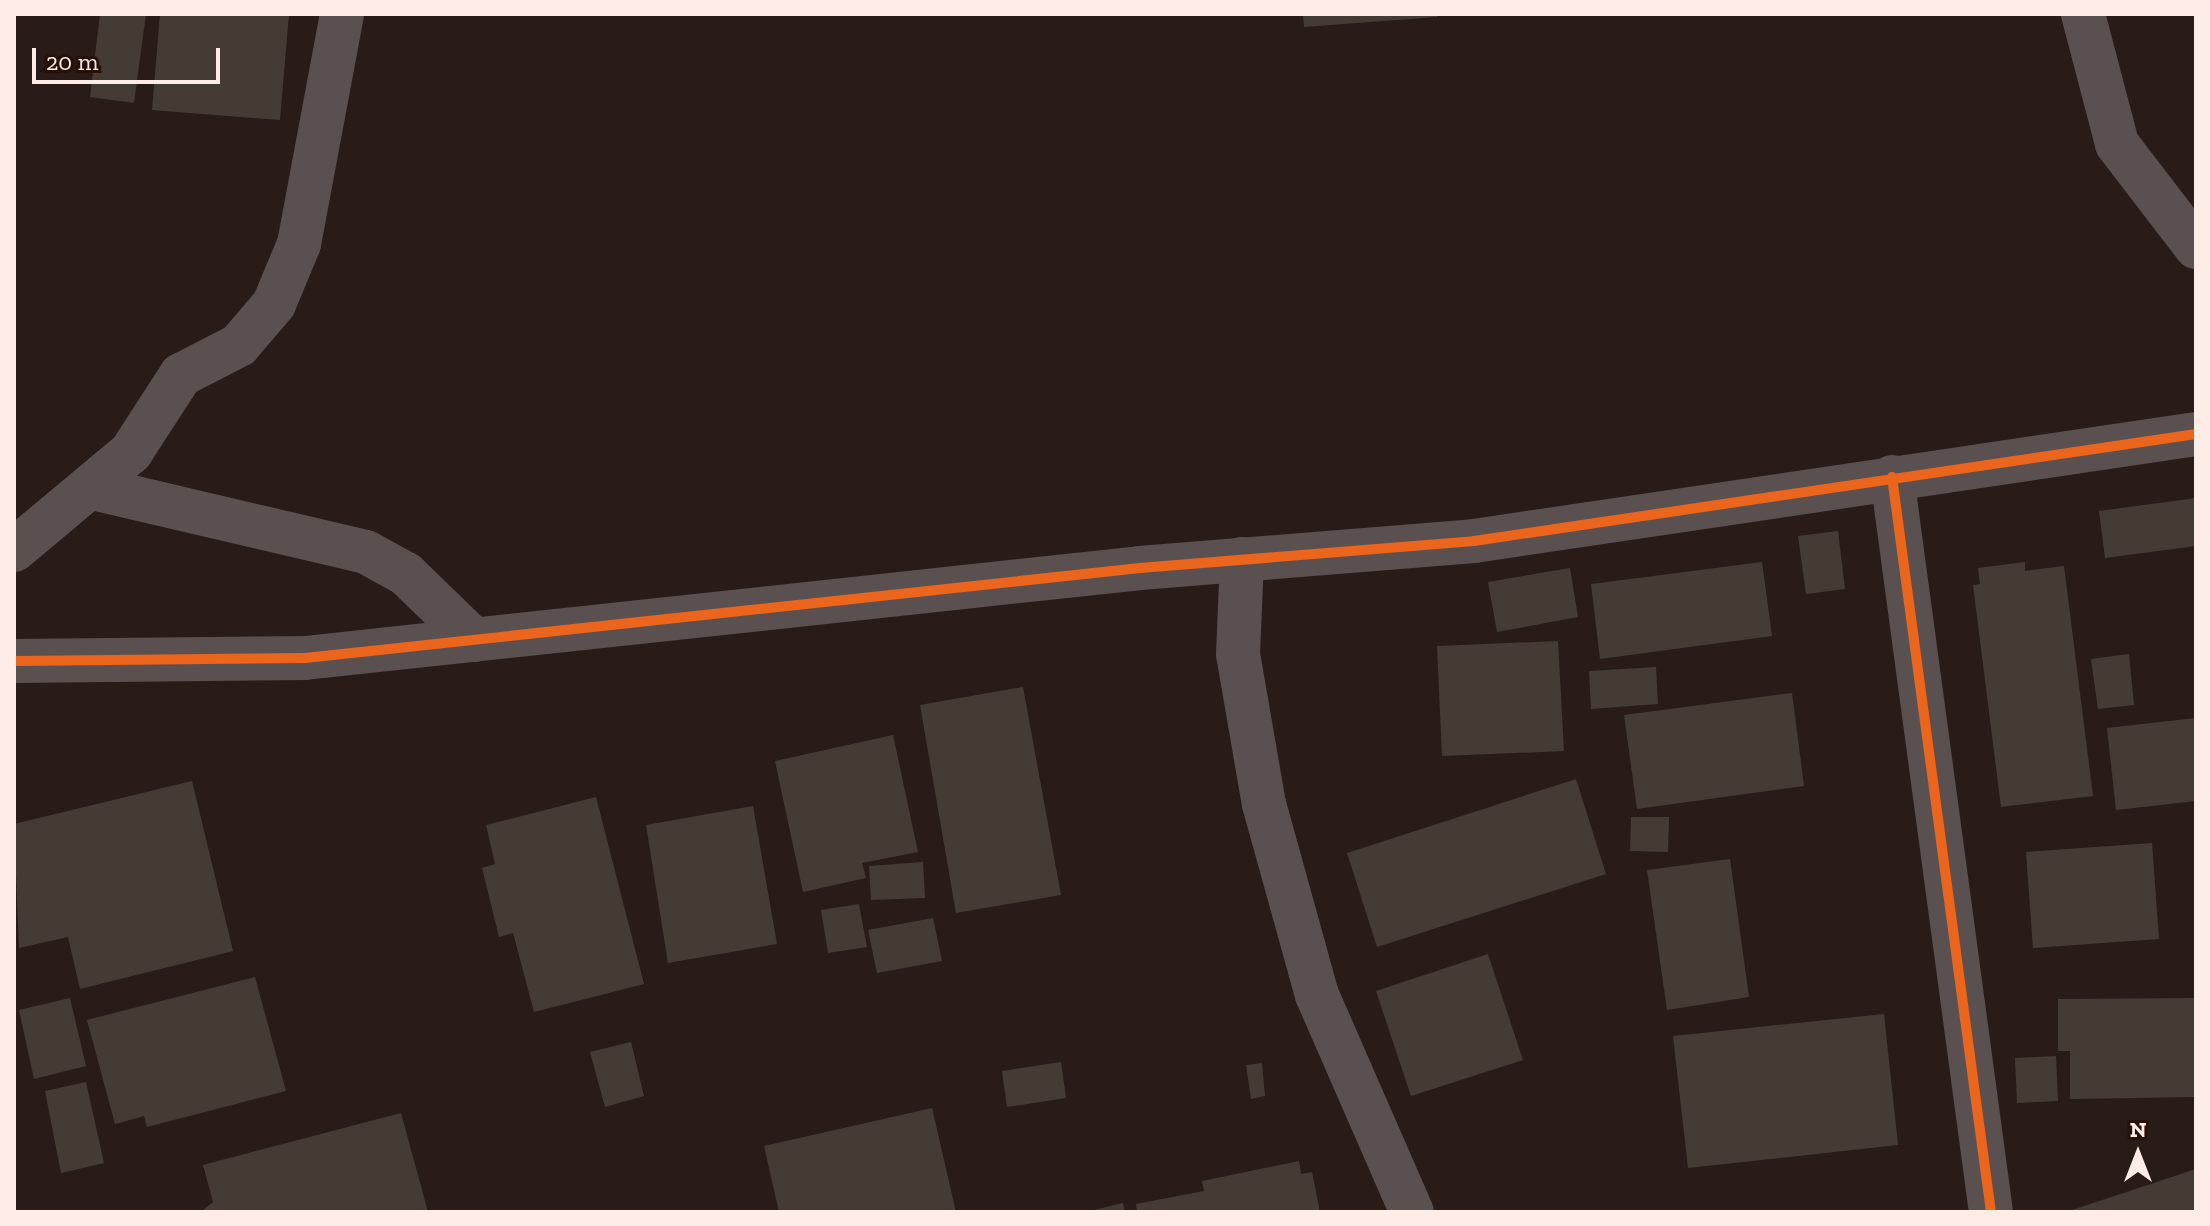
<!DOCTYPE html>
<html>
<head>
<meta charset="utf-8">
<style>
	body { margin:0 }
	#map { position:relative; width:2210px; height:1226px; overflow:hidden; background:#291c18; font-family:"Zilla Slab",serif }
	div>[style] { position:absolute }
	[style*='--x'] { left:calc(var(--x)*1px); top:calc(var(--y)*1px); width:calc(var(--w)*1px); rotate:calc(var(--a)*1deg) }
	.building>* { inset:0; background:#453b35 }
	.street>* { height:44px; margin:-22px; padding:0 22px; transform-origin:22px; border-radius:22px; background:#5a5050 }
	.cycleway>* { height:10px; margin:-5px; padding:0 5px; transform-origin:5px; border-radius:5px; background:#eb651d }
	span { translate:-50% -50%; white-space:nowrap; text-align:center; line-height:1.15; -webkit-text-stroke:8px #261008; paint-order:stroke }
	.frame { position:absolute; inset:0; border:16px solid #feede7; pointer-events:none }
	.north { position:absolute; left:2098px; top:1114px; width:80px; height:80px; -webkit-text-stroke:6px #261008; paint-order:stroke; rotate:0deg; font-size:22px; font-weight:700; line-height:32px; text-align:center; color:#feede7 }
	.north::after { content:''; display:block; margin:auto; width:28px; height:36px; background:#feede7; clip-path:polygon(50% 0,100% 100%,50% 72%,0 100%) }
	.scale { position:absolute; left:32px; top:48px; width:188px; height:36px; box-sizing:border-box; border:4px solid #feede7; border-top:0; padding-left:10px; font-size:24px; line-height:28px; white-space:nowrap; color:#feede7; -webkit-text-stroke:6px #261008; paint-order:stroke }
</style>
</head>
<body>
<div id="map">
	<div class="building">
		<div style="clip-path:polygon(100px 14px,146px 14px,134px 103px,90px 97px)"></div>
		<div style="clip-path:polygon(160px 14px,289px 14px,280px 120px,152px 110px)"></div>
		<div style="clip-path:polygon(1303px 14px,1437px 14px,1437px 17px,1304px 27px)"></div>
		<div style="clip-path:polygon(2196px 498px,2196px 546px,2105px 558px,2099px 511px)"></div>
		<div style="clip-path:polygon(1838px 531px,1845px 589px,1806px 594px,1798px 536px)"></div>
		<div style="clip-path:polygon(1762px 562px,1772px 636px,1600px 659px,1591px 584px)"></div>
		<div style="clip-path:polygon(2025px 562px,2025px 571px,2064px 566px,2093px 796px,2001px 807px,1973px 585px,1980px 584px,1978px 568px)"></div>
		<div style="clip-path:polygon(1570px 568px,1578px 617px,1497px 632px,1488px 582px)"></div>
		<div style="clip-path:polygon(1558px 641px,1564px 751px,1442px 756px,1437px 646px)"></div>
		<div style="clip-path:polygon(2129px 654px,2134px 705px,2098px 709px,2091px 659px)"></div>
		<div style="clip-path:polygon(1656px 667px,1658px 704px,1591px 709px,1589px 671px)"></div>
		<div style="clip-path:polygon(1023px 687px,1061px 895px,956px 913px,920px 705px)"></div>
		<div style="clip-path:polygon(1792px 693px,1804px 786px,1637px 809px,1624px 715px)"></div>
		<div style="clip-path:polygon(2196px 718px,2196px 801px,2116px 810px,2107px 728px)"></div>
		<div style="clip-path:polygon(893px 735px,918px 852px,862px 863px,866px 878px,803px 892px,775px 761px)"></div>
		<div style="clip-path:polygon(1576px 779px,1606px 874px,1377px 947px,1347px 853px)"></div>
		<div style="clip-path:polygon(192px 781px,233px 951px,80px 989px,68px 937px,19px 948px,14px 824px)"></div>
		<div style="clip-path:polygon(596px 797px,644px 984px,534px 1012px,513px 933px,499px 937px,482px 868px,495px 864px,486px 825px)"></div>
		<div style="clip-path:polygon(753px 806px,777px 944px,668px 963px,646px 825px)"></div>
		<div style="clip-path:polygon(1631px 817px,1669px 817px,1668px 852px,1630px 851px)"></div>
		<div style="clip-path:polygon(2152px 843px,2159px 939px,2033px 948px,2026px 852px)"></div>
		<div style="clip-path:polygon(1730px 859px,1749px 997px,1667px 1010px,1647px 870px)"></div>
		<div style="clip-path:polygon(923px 862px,925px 898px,871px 900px,869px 866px)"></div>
		<div style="clip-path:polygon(859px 904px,867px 947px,828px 953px,821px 910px)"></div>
		<div style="clip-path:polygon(933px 918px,942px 961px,877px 973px,868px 930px)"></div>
		<div style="clip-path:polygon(1488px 954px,1523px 1060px,1411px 1096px,1376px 991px)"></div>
		<div style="clip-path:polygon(255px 977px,286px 1091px,147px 1127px,144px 1116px,115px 1124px,87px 1020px)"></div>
		<div style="clip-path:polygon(70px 998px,86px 1066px,34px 1079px,19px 1010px)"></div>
		<div style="clip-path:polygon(2196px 998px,2196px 1097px,2070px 1099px,2070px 1051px,2058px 1051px,2058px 999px)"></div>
		<div style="clip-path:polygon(1884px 1014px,1898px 1145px,1688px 1168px,1673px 1036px)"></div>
		<div style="clip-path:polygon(631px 1042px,644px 1096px,605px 1107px,590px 1052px)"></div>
		<div style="clip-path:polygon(2056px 1056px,2058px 1101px,2017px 1103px,2015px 1058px)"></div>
		<div style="clip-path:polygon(1061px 1062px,1066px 1098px,1007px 1107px,1002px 1071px)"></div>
		<div style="clip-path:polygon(1262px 1063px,1265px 1096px,1251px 1099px,1246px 1065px)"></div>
		<div style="clip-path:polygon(86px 1082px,104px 1163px,61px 1173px,45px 1091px)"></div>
		<div style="clip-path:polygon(932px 1108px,956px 1212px,779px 1212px,764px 1146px)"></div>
		<div style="clip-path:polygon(401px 1113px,428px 1212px,201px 1212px,213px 1202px,203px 1165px)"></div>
		<div style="clip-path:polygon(1299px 1161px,1301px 1174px,1312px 1172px,1320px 1212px,1137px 1212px,1136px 1204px,1204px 1191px,1202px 1181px)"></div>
		<div style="clip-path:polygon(2196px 1169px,2196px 1212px,2069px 1212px,2069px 1211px)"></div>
		<div style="clip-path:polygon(1123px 1203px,1125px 1212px,1090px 1212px,1090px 1211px)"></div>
	</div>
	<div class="street">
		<div style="--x:2083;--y:14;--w:134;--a:75.3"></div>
		<div style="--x:2117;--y:144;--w:130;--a:52.5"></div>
		<div style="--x:1892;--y:477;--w:742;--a:82.33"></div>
		<div style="--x:93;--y:488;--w:280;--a:13.2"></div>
		<div style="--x:366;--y:552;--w:46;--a:28.8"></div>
		<div style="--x:406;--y:574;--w:95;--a:44.1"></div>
		<div style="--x:14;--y:550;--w:153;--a:-39.9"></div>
		<div style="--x:131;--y:452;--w:92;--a:-57"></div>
		<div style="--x:181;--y:375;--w:65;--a:-27.3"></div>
		<div style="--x:239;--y:345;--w:54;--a:-49.5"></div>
		<div style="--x:274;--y:304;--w:65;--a:-67.4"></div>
		<div style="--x:299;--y:244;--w:234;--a:-79.4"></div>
		<div style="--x:1242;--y:559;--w:95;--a:92.4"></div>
		<div style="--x:1238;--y:654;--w:152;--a:80.2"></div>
		<div style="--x:1264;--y:804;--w:198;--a:74.5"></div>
		<div style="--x:1317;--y:995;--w:237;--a:66.4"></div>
		<div style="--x:14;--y:661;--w:291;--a:-0.6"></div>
		<div style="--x:305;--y:658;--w:840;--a:-6.15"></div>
		<div style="--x:1140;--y:568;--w:335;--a:-4.6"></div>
		<div style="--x:1474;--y:541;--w:730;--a:-8.43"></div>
	</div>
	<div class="cycleway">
		<div style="--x:1892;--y:477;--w:742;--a:82.33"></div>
		<div style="--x:14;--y:661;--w:291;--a:-0.6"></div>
		<div style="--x:305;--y:658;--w:840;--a:-6.15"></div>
		<div style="--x:1140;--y:568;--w:335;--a:-4.6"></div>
		<div style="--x:1474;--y:541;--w:730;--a:-8.43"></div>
	</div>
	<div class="frame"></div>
	<div class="north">N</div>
	<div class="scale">20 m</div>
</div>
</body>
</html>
